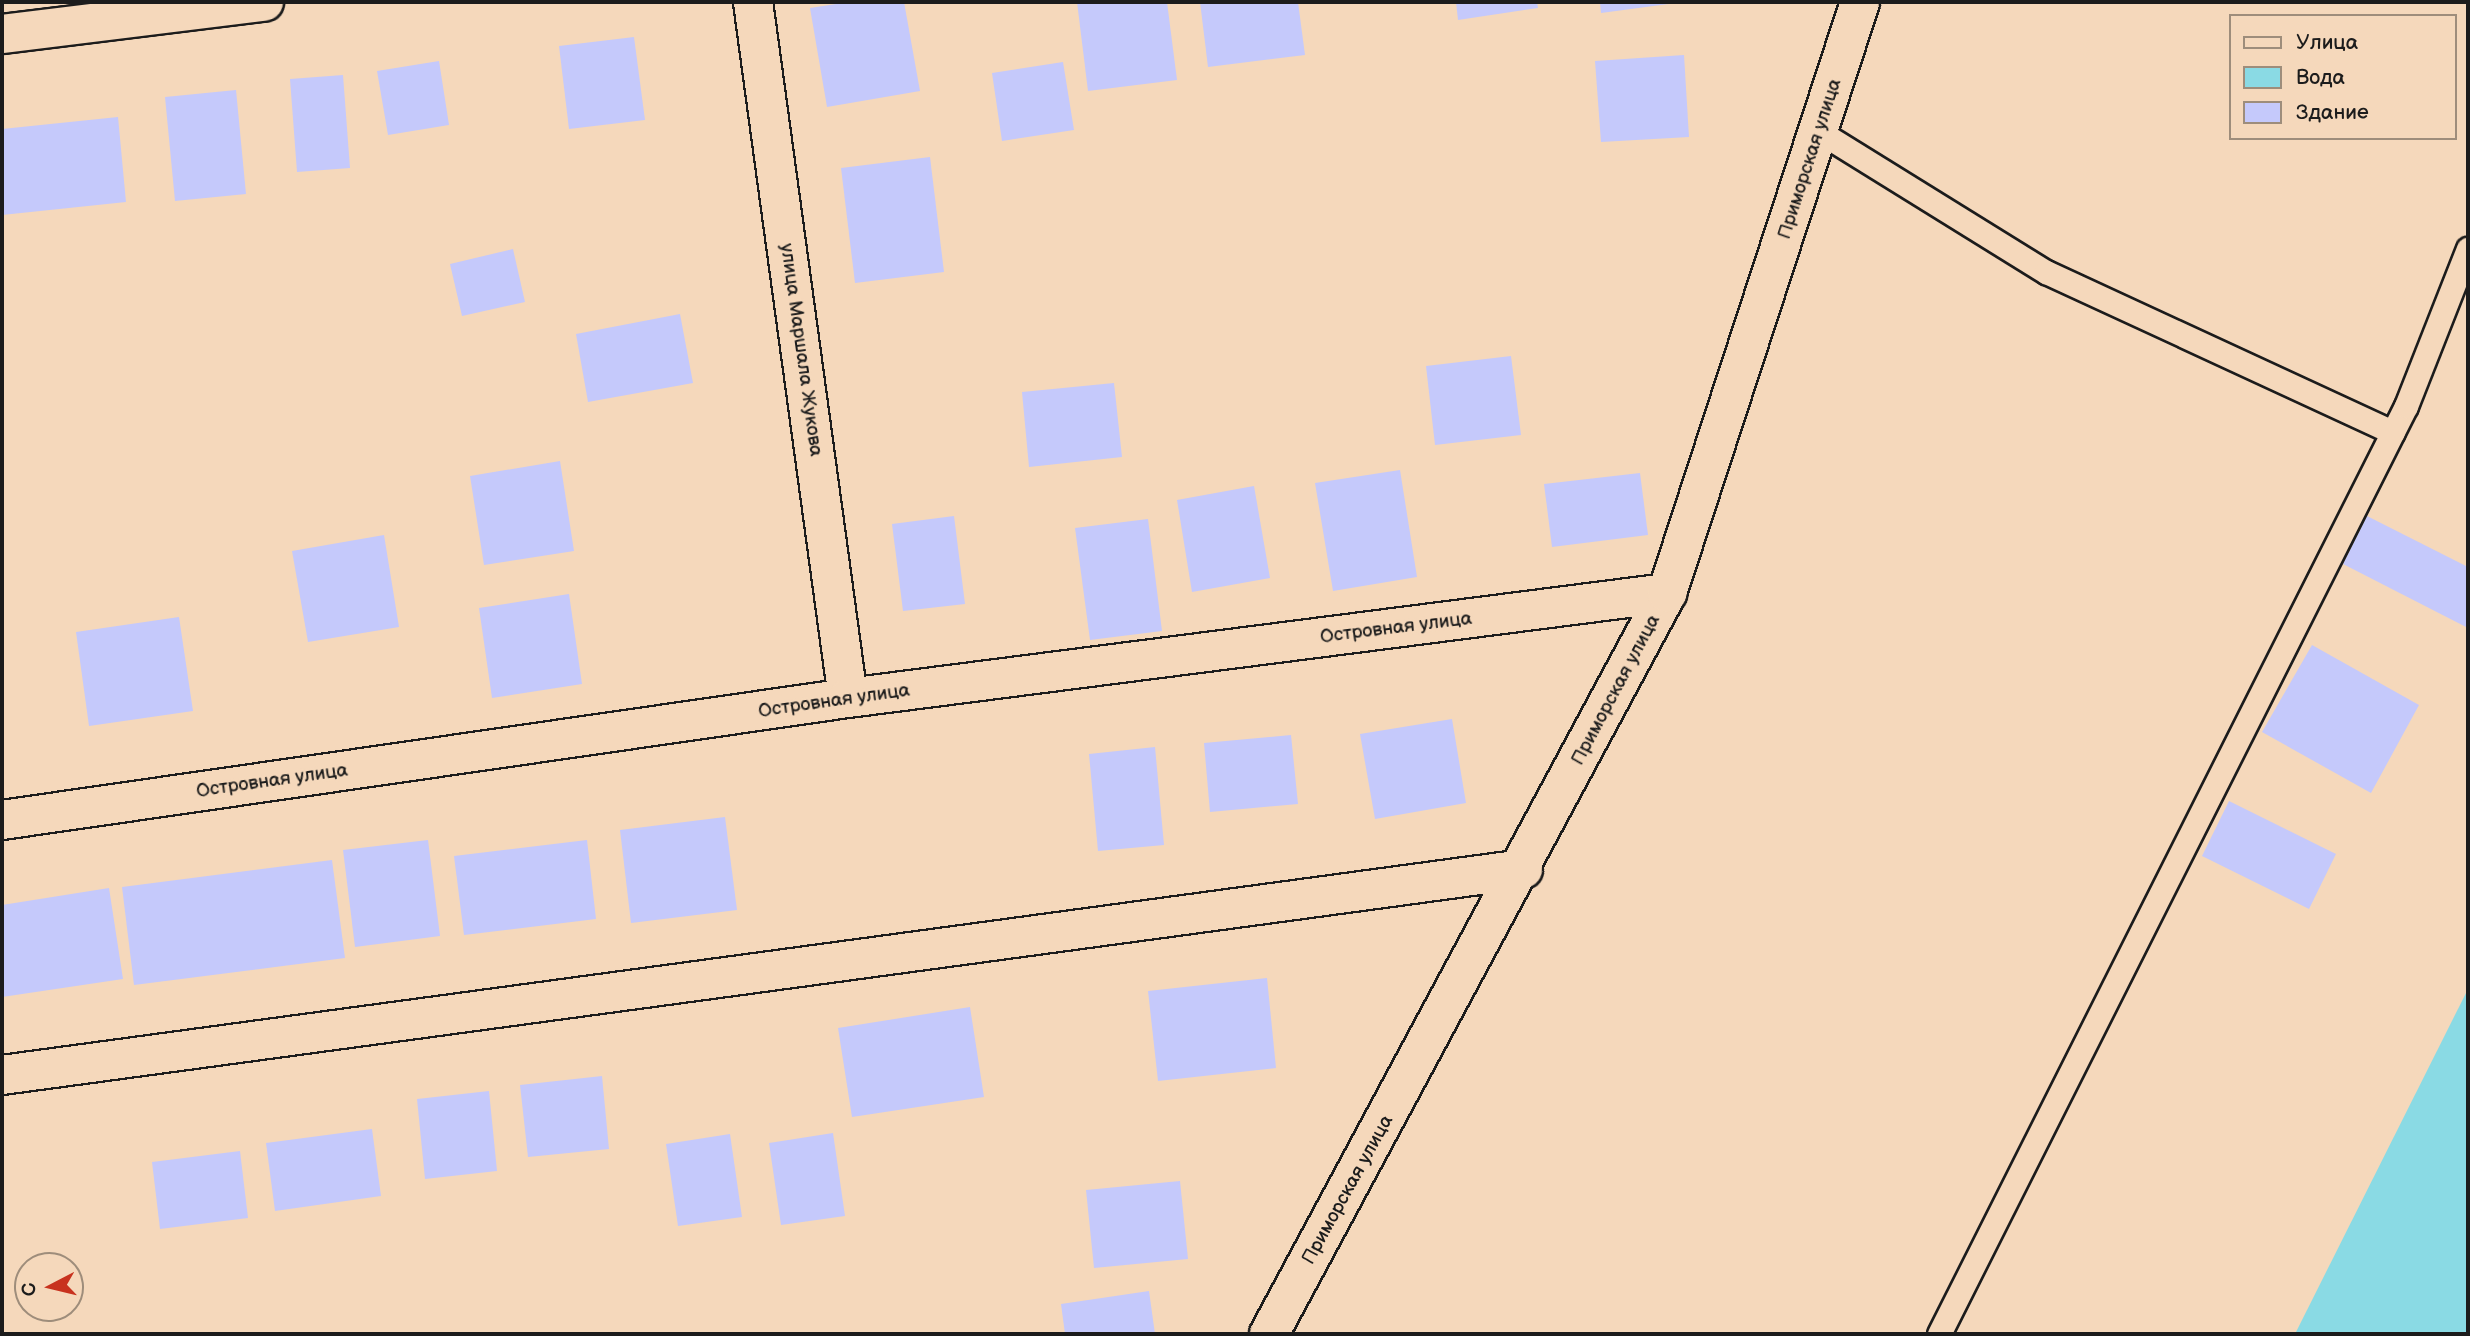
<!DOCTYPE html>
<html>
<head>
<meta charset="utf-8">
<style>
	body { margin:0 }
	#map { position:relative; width:2470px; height:1336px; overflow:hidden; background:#f5d8bb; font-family:"Balsamiq Sans",sans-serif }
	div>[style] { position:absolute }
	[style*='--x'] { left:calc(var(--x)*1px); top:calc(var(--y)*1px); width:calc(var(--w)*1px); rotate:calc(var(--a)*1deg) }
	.water>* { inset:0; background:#8adae4 }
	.building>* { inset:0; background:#c5c9fb }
	.roads { filter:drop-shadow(2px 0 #1c1c1c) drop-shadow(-2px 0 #1c1c1c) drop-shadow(0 2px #1c1c1c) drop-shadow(0 -2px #1c1c1c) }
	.service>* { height:23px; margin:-11.5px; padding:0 11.5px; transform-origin:11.5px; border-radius:11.5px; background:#f5d8bb }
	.minor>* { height:38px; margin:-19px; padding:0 19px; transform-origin:19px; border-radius:19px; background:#f5d8bb }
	span { translate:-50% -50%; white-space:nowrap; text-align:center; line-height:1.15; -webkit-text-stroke:5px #f5d8bb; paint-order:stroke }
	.street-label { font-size:19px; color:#1c1c1c }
	.frame { position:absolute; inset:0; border:4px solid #1c1c1c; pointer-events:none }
	.legend { position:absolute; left:2229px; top:14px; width:228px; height:126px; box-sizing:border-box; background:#f5d8bb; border:2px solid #9e8d7b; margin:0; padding:9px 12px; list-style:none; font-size:21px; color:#1c1c1c }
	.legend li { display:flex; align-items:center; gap:14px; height:35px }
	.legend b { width:35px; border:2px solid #9e8d7b }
	.north { position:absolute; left:14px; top:1252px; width:70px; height:70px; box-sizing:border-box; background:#f5d8bb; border:2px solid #9e8d7b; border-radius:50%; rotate:263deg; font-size:19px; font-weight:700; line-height:28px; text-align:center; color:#1c1c1c }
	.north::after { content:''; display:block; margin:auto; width:24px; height:32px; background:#c8321e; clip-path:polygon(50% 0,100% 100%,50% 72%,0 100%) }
</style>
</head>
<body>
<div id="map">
	<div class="water">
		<div style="clip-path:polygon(2468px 989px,2468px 1334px,2295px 1334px)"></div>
	</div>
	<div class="building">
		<div style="clip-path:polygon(849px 2px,904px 2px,920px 91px,827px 107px,810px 8px)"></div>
		<div style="clip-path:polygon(1077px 2px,1167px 2px,1177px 80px,1088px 91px)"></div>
		<div style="clip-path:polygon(1200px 2px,1298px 2px,1305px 55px,1208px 67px)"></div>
		<div style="clip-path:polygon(1456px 2px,1537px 2px,1538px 8px,1458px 20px)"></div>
		<div style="clip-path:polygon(1600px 2px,1676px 2px,1676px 3px,1601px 13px)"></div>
		<div style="clip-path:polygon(634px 37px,645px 120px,569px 129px,559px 46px)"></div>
		<div style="clip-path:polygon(1684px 55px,1689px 137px,1601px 142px,1595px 61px)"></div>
		<div style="clip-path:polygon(439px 61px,449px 125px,388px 135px,377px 71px)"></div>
		<div style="clip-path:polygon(1063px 62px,1074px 130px,1002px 141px,992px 73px)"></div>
		<div style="clip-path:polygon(343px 75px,350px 168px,297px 172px,290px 79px)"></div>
		<div style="clip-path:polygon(236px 90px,246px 194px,175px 201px,165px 97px)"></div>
		<div style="clip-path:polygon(118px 117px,126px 202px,2px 215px,2px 129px)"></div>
		<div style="clip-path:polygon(930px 157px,944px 272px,855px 283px,841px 168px)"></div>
		<div style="clip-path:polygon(513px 249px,525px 302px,462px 316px,450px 264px)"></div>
		<div style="clip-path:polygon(680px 314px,693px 383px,588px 402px,576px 334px)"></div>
		<div style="clip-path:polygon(1511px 356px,1521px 435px,1435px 445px,1426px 366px)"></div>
		<div style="clip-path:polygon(1114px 383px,1122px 457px,1029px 467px,1022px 392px)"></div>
		<div style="clip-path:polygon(560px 461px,574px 551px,484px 565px,470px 476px)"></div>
		<div style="clip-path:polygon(1400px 470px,1417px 577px,1333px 591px,1315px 483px)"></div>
		<div style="clip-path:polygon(1640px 473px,1648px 535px,1552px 547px,1544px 484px)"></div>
		<div style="clip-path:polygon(1254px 486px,1270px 578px,1192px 592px,1177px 500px)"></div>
		<div style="clip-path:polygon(954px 516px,965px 604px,903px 611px,892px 524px)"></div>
		<div style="clip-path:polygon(2367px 516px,2468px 567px,2468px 628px,2343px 564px)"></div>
		<div style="clip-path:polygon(1148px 519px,1162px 631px,1090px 640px,1075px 528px)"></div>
		<div style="clip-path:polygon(384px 535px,399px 627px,308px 642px,292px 551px)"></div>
		<div style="clip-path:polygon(569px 594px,582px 684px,492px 698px,479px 608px)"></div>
		<div style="clip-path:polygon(179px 617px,193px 711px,89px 726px,76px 632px)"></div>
		<div style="clip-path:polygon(2312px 645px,2419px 705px,2371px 793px,2262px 732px)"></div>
		<div style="clip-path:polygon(1452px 719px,1466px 803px,1375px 819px,1360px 734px)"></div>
		<div style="clip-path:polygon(1291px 735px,1298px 804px,1210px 812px,1204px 743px)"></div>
		<div style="clip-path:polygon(1155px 747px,1164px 845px,1098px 851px,1089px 754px)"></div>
		<div style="clip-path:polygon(2229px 801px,2336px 854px,2309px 909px,2202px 856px)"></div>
		<div style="clip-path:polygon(725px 817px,737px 910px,631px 923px,620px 830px)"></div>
		<div style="clip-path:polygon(428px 840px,440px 936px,355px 947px,343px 850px)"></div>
		<div style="clip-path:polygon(587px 840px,596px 919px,464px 935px,454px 856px)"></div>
		<div style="clip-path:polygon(332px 860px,345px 958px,134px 985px,122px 887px)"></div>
		<div style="clip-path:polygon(109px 888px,123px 979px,2px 997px,2px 905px)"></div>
		<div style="clip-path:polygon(1267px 978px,1276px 1068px,1158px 1081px,1148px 991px)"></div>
		<div style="clip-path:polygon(970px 1007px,984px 1097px,852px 1117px,838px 1028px)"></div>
		<div style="clip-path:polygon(602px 1076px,609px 1149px,528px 1157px,520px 1085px)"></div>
		<div style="clip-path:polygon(489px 1091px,497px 1171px,425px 1179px,417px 1099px)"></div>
		<div style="clip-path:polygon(372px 1129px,381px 1196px,275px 1211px,266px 1143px)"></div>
		<div style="clip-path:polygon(833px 1133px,845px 1216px,781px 1225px,769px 1143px)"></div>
		<div style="clip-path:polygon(730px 1134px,742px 1217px,678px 1226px,666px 1144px)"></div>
		<div style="clip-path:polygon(240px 1151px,248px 1218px,160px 1229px,152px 1162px)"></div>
		<div style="clip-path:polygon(1180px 1181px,1188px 1259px,1094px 1268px,1086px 1190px)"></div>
		<div style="clip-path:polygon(1149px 1291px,1155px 1334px,1065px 1334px,1061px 1304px)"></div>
	</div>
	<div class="roads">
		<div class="service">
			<div style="--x:1820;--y:132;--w:266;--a:31.8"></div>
			<div style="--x:2046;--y:272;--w:382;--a:24.8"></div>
			<div style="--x:1939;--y:1334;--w:1039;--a:-63.29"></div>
			<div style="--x:2406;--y:406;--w:169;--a:-68.5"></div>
		</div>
		<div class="minor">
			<div style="--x:753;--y:2;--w:702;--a:82.23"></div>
			<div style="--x:2;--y:34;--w:264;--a:-7"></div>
			<div style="--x:2;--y:820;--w:855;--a:-8.21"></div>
			<div style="--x:848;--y:698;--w:826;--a:-7.31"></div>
			<div style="--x:2;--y:1075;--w:1535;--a:-7.71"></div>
			<div style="--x:1269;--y:1334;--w:841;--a:-61.76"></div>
			<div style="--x:1667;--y:593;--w:622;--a:-71.91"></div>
		</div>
	</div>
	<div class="street-label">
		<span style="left:1810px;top:159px;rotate:-72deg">Приморская улица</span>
		<span style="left:801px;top:350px;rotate:82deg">улица Маршала Жукова</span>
		<span style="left:1396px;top:628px;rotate:-7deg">Островная улица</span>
		<span style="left:1616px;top:690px;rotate:-62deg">Приморская улица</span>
		<span style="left:834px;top:701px;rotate:-8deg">Островная улица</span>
		<span style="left:272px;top:781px;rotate:-8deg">Островная улица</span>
		<span style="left:1348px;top:1190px;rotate:-61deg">Приморская улица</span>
	</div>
	<div class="frame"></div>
	<ul class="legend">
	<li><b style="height:9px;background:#f5d8bb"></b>Улица</li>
	<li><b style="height:19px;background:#8adae4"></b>Вода</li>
	<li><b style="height:19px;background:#c5c9fb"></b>Здание</li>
	</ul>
	<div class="north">С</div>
</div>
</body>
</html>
